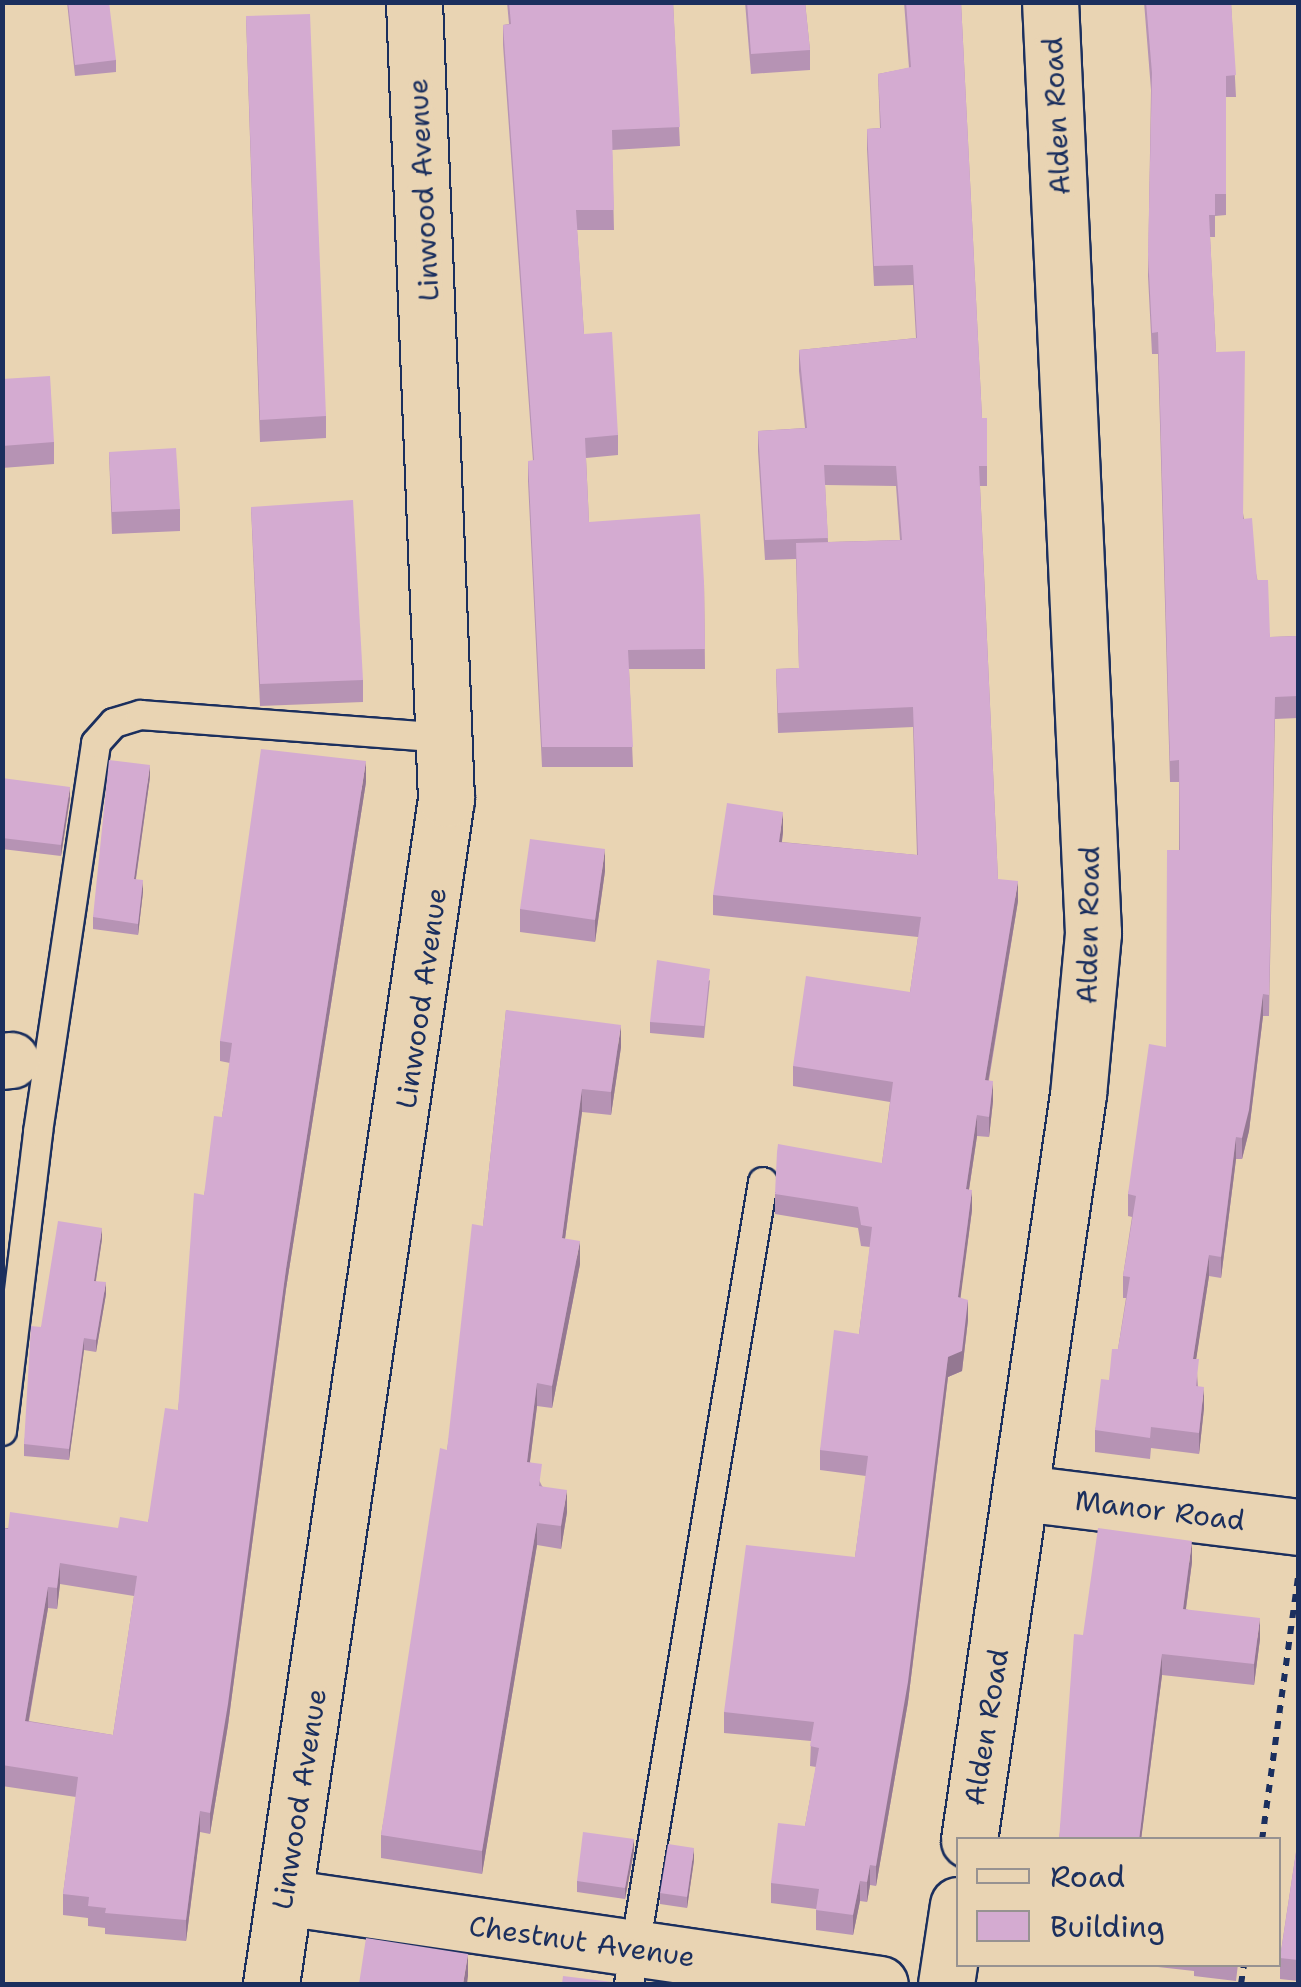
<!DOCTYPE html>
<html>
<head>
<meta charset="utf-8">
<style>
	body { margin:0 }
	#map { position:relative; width:1301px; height:1987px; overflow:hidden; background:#e9d4b3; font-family:"Shantell Sans",sans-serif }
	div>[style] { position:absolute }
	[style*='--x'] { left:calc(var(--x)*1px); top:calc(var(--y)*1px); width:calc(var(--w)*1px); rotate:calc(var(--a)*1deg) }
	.path>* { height:6px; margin-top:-3px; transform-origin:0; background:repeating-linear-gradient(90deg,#1b2f5e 0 8px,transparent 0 16px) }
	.roads { filter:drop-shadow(2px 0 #1b2f5e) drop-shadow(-2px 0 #1b2f5e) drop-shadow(0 2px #1b2f5e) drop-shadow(0 -2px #1b2f5e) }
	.service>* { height:28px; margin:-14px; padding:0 14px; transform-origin:14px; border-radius:14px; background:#e9d4b3 }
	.minor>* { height:55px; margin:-27.5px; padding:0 27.5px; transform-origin:27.5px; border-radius:27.5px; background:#e9d4b3 }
	.wall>* { inset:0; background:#b693b4 }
	.shaded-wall>* { inset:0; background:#947892 }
	.building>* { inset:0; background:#d4abd1 }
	span { translate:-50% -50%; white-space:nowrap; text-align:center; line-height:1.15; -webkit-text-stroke:10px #e9d4b3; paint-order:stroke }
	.street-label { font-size:28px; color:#1b2f5e }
	.frame { position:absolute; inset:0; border:5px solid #1b2f5e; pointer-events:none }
	.legend { position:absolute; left:956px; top:1837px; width:325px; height:130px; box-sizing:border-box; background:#e9d4b3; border:2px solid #979291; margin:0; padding:12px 18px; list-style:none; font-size:30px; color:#1b2f5e }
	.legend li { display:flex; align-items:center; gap:20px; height:50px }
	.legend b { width:50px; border:2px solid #979291 }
</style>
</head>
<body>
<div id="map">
	<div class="path">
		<div style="--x:1262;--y:1840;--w:265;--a:-82.2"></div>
		<div style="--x:1241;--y:1984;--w:20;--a:-81"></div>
	</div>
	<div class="roads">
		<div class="service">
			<div style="--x:2;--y:1431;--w:301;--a:-83.1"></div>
			<div style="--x:38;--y:1132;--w:393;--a:-81.5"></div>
			<div style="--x:96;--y:743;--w:27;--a:-48"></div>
			<div style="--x:114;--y:723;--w:28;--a:-17"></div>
			<div style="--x:141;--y:715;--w:309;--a:4.3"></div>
			<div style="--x:629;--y:1984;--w:813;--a:-80.51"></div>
		</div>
		<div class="minor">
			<div style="--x:2;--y:1061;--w:9;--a:-6"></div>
			<div style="--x:1022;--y:1493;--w:278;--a:7"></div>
			<div style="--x:969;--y:1840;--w:753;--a:-81.68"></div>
			<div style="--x:1078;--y:1095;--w:163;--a:-84.7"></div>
			<div style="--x:1093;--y:933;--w:932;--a:-92.64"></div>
			<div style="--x:284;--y:1897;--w:602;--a:8.3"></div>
			<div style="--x:271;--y:1984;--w:1198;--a:-81.6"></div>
			<div style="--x:446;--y:799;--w:798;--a:-92.3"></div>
			<div style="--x:946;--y:1984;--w:80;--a:-81.4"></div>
		</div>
	</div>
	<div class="wall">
		<div style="clip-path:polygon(67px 2px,116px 60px,116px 72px,75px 76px)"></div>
		<div style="clip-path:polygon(507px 2px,673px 2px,680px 146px,612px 150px,614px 230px,577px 230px,584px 334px,618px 435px,618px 455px,586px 458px,589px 522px,704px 582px,705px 669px,629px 669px,633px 767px,542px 767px,528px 481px,528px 461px,533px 461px,503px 45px,503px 25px,509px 24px)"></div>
		<div style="clip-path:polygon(745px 2px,805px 2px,810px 50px,810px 70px,751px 74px)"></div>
		<div style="clip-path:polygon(evenodd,904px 2px,961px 2px,982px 418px,987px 418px,987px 486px,980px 486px,998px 879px,1018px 901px,989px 1080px,993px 1101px,989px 1137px,977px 1136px,969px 1190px,972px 1210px,960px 1298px,968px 1320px,962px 1371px,948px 1377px,908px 1702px,876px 1886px,870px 1885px,867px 1902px,860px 1901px,853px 1935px,816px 1930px,816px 1909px,771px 1903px,771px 1883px,805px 1826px,816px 1767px,810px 1766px,811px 1741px,724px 1733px,724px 1712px,855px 1557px,866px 1476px,820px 1470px,820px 1450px,859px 1334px,870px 1247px,861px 1246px,858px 1228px,775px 1214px,775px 1194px,882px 1163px,890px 1102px,793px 1086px,793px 1066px,910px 992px,918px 937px,713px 915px,713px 895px,783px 832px,782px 842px,917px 855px,913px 727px,778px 733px,776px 669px,799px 668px,796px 559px,765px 560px,758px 451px,758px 431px,805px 428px,799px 371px,799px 350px,916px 338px,913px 285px,874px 286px,867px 149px,867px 129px,880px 128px,878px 74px,909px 68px,904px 2px,825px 485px,896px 486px,900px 540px,828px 542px,825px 485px)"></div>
		<div style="clip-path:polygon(1144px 2px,1231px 2px,1236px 97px,1226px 97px,1226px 215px,1215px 216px,1215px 237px,1210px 237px,1216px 352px,1244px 519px,1270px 637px,1298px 636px,1298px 718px,1275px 719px,1269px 1016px,1263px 1016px,1249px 1131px,1242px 1159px,1236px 1159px,1221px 1278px,1209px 1276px,1196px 1359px,1198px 1386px,1204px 1408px,1199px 1454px,1151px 1448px,1150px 1459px,1095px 1452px,1095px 1430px,1118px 1349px,1126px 1298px,1123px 1298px,1123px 1276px,1132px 1217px,1128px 1216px,1128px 1194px,1166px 1047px,1179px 850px,1179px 782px,1170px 782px,1158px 354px,1152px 354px,1148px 276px,1151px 90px)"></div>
		<div style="clip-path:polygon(246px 16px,326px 416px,326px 438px,260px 442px)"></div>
		<div style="clip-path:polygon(2px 379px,54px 442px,54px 464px,2px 468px)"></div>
		<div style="clip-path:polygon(109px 452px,180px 509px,180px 531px,112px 534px)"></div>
		<div style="clip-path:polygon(251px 507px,363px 680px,363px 702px,260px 706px)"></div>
		<div style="clip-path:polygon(150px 777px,136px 879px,143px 892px,138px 935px,93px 929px,93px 917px)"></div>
		<div style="clip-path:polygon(2px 778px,70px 798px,61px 856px,2px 849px)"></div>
		<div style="clip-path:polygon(evenodd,366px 782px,286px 1289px,228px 1725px,210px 1834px,200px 1832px,186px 1941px,105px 1934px,105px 1928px,88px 1926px,88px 1918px,63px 1915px,63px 1894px,76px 1797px,2px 1786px,2px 1528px,118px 1528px,148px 1522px,178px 1410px,204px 1195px,222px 1117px,230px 1063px,220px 1061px,220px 1041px,366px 782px,60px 1584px,134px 1596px,113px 1735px,29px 1721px,48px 1608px,57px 1609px,60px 1584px)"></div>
		<div style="clip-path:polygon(605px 871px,595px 942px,520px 932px,520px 909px)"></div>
		<div style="clip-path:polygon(710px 980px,704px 1038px,650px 1033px,650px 1022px)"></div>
		<div style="clip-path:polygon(506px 1010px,621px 1047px,611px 1115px,582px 1112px,565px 1239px,580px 1264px,552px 1408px,537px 1406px,530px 1462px,542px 1486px,567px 1512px,561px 1549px,537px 1545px,482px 1874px,381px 1858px,381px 1835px,447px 1450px,483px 1226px)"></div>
		<div style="clip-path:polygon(102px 1239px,96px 1281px,106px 1294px,96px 1352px,84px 1350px,69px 1460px,24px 1456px,24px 1444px,41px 1327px)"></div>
		<div style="clip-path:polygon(1192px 1562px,1186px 1609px,1260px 1639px,1254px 1685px,1162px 1675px,1141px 1840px,1059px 1840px,1083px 1635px)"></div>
		<div style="clip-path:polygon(1298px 1839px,1298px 1981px,1280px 1979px,1280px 1958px)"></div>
		<div style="clip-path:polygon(634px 1851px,625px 1899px,577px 1892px,577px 1881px)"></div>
		<div style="clip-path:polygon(694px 1860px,687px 1908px,660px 1904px,660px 1893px)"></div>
		<div style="clip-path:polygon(1131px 1964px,1238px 1964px,1236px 1981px,1194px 1976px,1194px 1971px)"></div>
	</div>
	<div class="shaded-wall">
		<div style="clip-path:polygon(366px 761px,366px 782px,286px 1289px,228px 1725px,210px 1834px,210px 1813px,286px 1269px)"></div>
		<div style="clip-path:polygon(150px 765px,150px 777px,134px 891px,134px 879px)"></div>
		<div style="clip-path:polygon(70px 787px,70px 798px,61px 856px,61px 845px)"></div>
		<div style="clip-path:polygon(783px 812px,783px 832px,779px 862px,779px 842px)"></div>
		<div style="clip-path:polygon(605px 849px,605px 871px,595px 942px,595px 920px)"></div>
		<div style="clip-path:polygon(143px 880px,143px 892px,138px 935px,138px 924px)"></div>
		<div style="clip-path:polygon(1018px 881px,1018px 901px,985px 1100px,985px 1080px)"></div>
		<div style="clip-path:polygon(1263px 994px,1263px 1016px,1249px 1131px,1242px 1159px,1242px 1138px)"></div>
		<div style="clip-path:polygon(621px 1025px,621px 1047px,611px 1115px,611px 1092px)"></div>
		<div style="clip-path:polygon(993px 1081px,993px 1101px,989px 1137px,989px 1117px)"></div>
		<div style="clip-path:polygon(582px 1089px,582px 1112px,562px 1261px,562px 1238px)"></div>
		<div style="clip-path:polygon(977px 1115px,977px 1136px,966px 1209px,966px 1189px)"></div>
		<div style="clip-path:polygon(1236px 1137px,1236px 1159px,1221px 1278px,1221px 1257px)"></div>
		<div style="clip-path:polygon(972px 1190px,972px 1210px,958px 1317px,958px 1297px)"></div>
		<div style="clip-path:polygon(102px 1228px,102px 1239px,94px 1292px,94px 1281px)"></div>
		<div style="clip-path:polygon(580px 1241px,580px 1264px,552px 1408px,552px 1386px)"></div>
		<div style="clip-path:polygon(1209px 1255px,1209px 1276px,1193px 1380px,1193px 1359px)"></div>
		<div style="clip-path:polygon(106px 1282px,106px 1294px,96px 1352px,96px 1340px)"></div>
		<div style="clip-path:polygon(968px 1300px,968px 1320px,962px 1371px,948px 1377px,908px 1702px,876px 1886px,876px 1866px,948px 1357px)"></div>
		<div style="clip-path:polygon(84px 1338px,84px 1350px,69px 1460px,69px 1449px)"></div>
		<div style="clip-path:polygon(537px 1383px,537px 1406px,527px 1484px,527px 1462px)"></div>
		<div style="clip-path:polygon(1204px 1387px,1204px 1408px,1199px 1454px,1199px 1433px)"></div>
		<div style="clip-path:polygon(567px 1490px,567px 1512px,561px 1549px,561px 1526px)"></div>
		<div style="clip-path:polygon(537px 1523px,537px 1545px,482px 1874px,482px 1851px)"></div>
		<div style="clip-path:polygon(1192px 1541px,1192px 1562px,1183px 1630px,1183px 1609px)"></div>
		<div style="clip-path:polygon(60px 1563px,60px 1584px,57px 1609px,57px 1588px)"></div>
		<div style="clip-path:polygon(48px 1587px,48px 1608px,25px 1741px,25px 1721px)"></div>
		<div style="clip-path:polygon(1260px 1618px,1260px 1639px,1254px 1685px,1254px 1664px)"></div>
		<div style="clip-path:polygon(1162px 1654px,1162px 1675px,1141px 1840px,1139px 1840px)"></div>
		<div style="clip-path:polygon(200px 1811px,200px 1832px,186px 1941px,186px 1920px)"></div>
		<div style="clip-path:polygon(634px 1839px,634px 1851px,625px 1899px,625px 1888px)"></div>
		<div style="clip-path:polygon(694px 1848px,694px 1860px,687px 1908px,687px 1897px)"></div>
		<div style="clip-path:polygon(870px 1865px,870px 1885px,867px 1902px,867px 1882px)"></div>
		<div style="clip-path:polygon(860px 1881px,860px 1901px,853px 1935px,853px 1915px)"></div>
		<div style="clip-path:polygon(468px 1954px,468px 1976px,467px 1984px,463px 1984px)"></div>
	</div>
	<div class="building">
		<div style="clip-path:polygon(68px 2px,109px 2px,116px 60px,75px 65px)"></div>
		<div style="clip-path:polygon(509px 2px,673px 2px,680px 127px,612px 130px,614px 210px,576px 210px,584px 334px,612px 332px,618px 435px,585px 438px,589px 522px,700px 514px,704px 582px,705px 649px,628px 650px,633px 747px,542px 747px,528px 461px,534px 460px,503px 25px,511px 24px)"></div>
		<div style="clip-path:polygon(747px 2px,805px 2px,810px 50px,751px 54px)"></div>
		<div style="clip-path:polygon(906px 2px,961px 2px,982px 418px,987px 418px,987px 466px,979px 466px,998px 879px,1018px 881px,985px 1080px,993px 1081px,989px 1117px,977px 1115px,966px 1189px,972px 1190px,958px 1297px,968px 1300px,962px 1351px,948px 1357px,908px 1682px,876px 1866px,870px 1865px,867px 1882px,860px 1881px,853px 1915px,816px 1910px,819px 1889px,771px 1883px,778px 1823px,805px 1826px,819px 1748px,810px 1746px,814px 1722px,724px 1712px,746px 1545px,855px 1557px,868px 1456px,820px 1450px,834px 1330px,859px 1334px,872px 1227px,861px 1225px,858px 1207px,775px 1194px,777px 1152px,778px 1144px,882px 1163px,893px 1082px,793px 1066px,806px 976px,910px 992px,921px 917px,713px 895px,727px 803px,783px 812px,779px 842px,918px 855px,913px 707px,778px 713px,776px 669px,799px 668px,796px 543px,902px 540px,896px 466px,824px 465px,828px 538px,765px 540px,758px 431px,807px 428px,799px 350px,917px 338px,913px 265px,874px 266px,867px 129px,881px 128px,878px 74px,911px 67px)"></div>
		<div style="clip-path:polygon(1146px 2px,1231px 2px,1236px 75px,1226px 76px,1226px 194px,1215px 194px,1215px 215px,1209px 215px,1216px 352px,1245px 351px,1243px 519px,1252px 518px,1257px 580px,1268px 580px,1270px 637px,1298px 636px,1298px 696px,1275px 697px,1269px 995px,1263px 994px,1249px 1110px,1242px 1138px,1236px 1137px,1221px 1257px,1209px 1255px,1193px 1359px,1199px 1359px,1196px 1386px,1204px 1387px,1199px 1433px,1151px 1427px,1150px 1438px,1095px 1430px,1101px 1379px,1109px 1380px,1112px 1349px,1118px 1349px,1130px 1277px,1123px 1276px,1136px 1196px,1128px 1194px,1149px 1044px,1166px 1047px,1167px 850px,1180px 850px,1179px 760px,1170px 761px,1158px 332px,1152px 333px,1148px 254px,1152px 73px)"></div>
		<div style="clip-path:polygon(310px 14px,326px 416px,260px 420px,246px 16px)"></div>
		<div style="clip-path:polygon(50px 376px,54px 442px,2px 446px,2px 379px)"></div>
		<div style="clip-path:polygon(176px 448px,180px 509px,112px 512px,109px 452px)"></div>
		<div style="clip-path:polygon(353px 500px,363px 680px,260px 684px,251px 507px)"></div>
		<div style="clip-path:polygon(evenodd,261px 749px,366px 761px,286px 1269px,228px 1704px,210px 1813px,200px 1811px,186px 1920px,105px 1913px,106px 1908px,88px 1906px,89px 1897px,63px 1894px,78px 1777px,2px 1765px,2px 1528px,8px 1529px,10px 1512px,118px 1528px,120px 1517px,148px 1522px,165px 1408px,178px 1410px,194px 1193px,204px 1195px,214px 1116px,222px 1117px,232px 1043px,220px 1041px,261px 749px,60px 1563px,137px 1576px,113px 1735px,25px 1721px,48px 1587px,57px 1588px,60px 1563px)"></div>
		<div style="clip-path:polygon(109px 760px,150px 765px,134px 879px,143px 880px,138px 924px,93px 917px)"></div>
		<div style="clip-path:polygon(2px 778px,70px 787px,61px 845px,2px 838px)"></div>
		<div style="clip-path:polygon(530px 839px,605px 849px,595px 920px,520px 909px)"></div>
		<div style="clip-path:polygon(657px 960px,710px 969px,704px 1026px,650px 1022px)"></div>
		<div style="clip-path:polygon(506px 1010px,621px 1025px,611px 1092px,582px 1089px,562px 1238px,580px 1241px,552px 1386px,537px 1383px,527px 1462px,542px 1464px,539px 1486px,567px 1490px,561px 1526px,537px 1523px,482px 1851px,381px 1835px,440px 1448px,447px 1450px,472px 1224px,483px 1226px)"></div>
		<div style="clip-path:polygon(58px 1221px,102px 1228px,94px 1281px,106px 1282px,96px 1340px,84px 1338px,69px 1449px,24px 1444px,31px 1326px,41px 1327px)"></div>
		<div style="clip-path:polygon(1098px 1528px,1192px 1541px,1183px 1609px,1260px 1618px,1254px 1664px,1162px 1654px,1139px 1840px,1059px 1840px,1074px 1634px,1083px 1635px)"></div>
		<div style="clip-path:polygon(583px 1832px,634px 1839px,625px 1888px,577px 1881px)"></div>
		<div style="clip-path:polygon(1298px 1839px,1298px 1960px,1280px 1958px)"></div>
		<div style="clip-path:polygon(668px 1844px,694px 1848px,687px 1897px,660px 1893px)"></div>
		<div style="clip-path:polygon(366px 1938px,468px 1954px,463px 1984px,359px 1984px)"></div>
		<div style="clip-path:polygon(563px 1976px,612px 1982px,612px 1984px,562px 1984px)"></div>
	</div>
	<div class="street-label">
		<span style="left:1056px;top:116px;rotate:-93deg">Alden Road</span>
		<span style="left:423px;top:190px;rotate:-93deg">Linwood Avenue</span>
		<span style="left:1088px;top:925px;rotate:-89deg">Alden Road</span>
		<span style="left:421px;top:998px;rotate:-82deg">Linwood Avenue</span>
		<span style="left:1160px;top:1510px;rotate:7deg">Manor Road</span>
		<span style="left:986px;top:1727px;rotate:-81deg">Alden Road</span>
		<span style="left:299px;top:1799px;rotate:-81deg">Linwood Avenue</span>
		<span style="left:582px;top:1941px;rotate:8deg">Chestnut Avenue</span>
	</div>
	<div class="frame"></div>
	<ul class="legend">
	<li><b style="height:12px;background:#e9d4b3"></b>Road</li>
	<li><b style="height:28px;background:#d4abd1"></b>Building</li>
	</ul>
</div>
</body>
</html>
